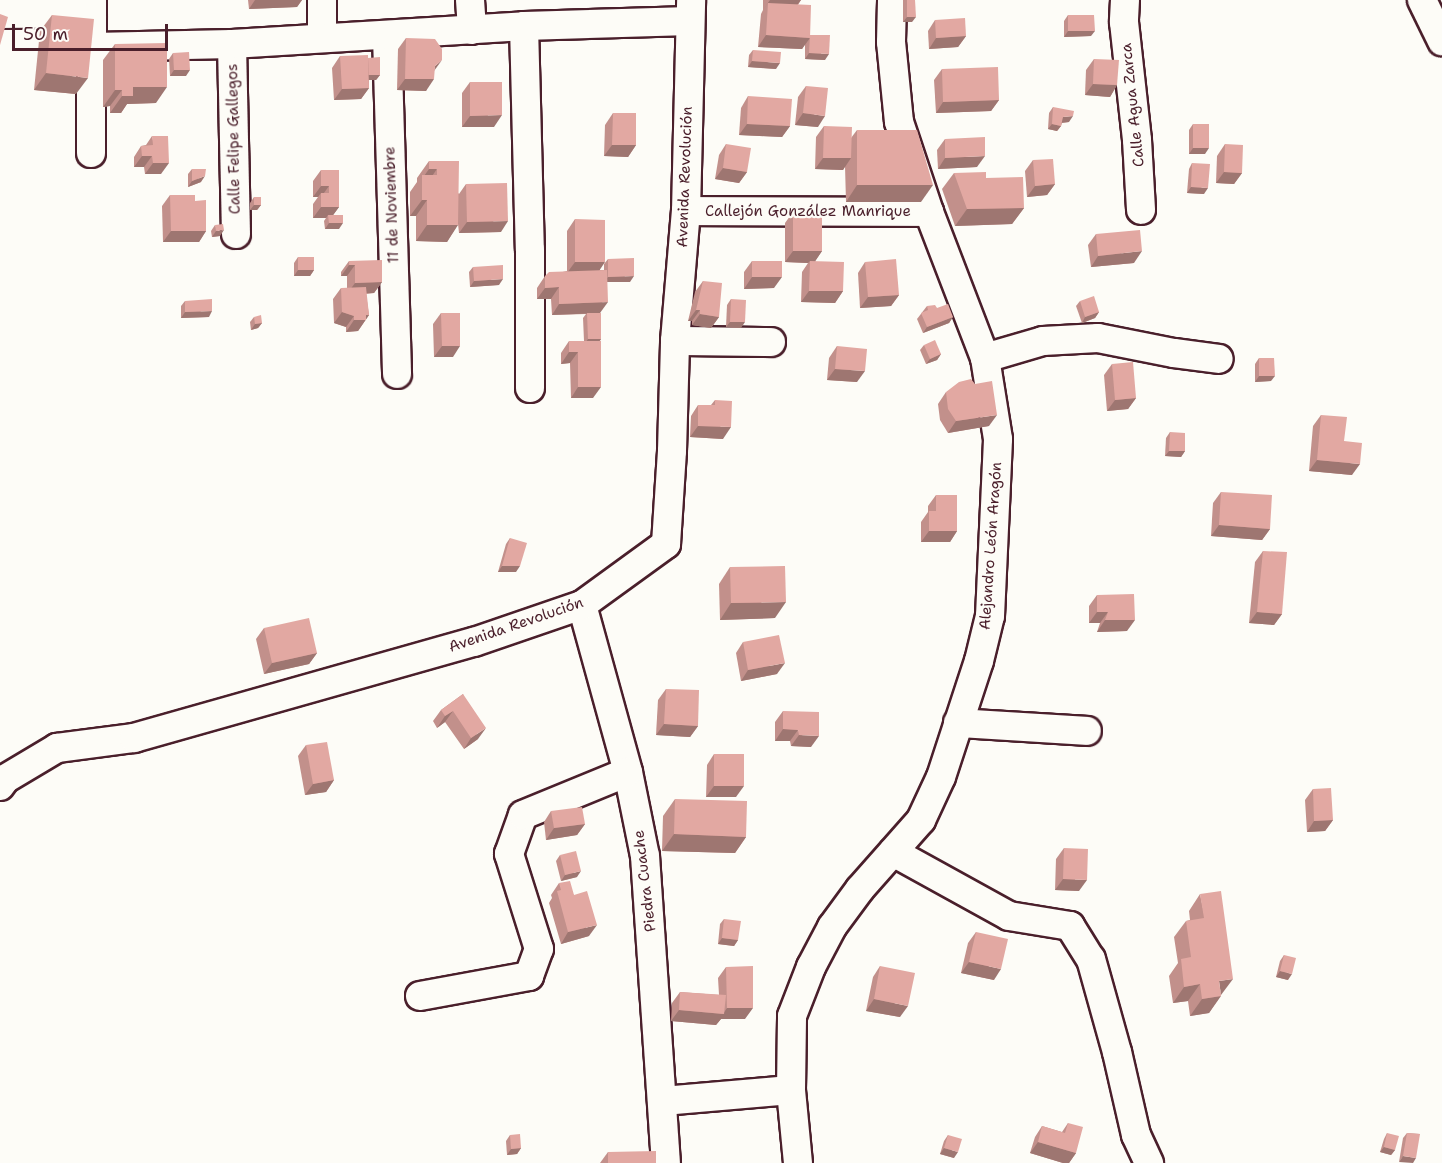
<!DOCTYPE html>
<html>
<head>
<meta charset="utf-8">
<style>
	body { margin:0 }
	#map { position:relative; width:1442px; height:1163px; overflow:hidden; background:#fdfcf7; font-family:"Shantell Sans",sans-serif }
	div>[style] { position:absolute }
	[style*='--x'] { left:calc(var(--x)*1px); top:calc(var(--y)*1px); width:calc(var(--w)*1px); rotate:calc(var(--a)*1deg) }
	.roads { filter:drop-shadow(2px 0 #4a1f2b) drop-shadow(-2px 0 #4a1f2b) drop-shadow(0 2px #4a1f2b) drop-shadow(0 -2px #4a1f2b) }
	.minor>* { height:28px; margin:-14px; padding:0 14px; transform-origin:14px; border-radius:14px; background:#fdfcf7 }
	.wall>* { inset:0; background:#c2908b }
	.shaded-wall>* { inset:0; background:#9e7671 }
	.building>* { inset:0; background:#e2a8a2 }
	span { translate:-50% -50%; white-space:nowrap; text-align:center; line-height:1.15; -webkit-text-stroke:4.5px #fdfcf7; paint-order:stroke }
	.street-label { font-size:15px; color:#4a1f2b }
	.scale { position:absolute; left:12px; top:24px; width:156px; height:27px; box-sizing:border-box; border:3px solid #4a1f2b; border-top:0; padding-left:8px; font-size:18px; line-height:21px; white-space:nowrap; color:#4a1f2b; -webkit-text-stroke:4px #fdfcf7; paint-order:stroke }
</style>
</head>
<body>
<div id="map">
	<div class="roads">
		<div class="minor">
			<div style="--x:322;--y:0;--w:38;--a:90"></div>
			<div style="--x:470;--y:0;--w:30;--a:86"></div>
			<div style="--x:1125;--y:0;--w:22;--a:93"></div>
			<div style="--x:1124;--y:22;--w:119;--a:83.7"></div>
			<div style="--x:1137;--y:140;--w:70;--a:86.7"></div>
			<div style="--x:1422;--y:0;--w:46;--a:64"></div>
			<div style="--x:0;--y:14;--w:92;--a:-0.6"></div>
			<div style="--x:524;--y:26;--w:224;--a:88.5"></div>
			<div style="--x:530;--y:250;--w:138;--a:90"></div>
			<div style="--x:387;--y:35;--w:339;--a:88.3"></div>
			<div style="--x:232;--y:44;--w:190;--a:88.8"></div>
			<div style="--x:93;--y:47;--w:139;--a:-1.2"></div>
			<div style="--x:232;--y:44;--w:293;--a:-3.5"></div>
			<div style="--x:524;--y:26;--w:166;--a:-1.7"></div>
			<div style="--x:91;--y:153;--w:153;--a:-89.6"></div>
			<div style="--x:686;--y:211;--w:243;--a:0.2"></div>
			<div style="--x:675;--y:341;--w:96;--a:0.6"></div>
			<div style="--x:985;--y:358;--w:60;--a:-16.3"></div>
			<div style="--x:1043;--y:341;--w:55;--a:-3.1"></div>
			<div style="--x:1098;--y:338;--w:77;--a:11.2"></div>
			<div style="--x:1174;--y:353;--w:45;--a:7.6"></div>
			<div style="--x:582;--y:605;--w:173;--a:74.6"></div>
			<div style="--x:628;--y:772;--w:86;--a:78.6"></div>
			<div style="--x:645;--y:856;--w:308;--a:86.1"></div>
			<div style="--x:958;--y:723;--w:129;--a:3.5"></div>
			<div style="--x:0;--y:786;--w:9;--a:-54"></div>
			<div style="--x:5;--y:779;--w:61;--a:-30.8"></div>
			<div style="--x:57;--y:748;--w:78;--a:-7.4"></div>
			<div style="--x:134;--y:738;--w:353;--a:-15.8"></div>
			<div style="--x:474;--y:642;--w:114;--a:-18.9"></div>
			<div style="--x:582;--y:605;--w:104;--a:-36"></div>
			<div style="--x:666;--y:544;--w:93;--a:-86.3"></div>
			<div style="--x:672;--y:451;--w:110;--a:-88.4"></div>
			<div style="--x:675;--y:341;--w:130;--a:-85.2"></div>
			<div style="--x:686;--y:211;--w:211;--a:-88.6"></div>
			<div style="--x:893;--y:852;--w:132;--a:28.9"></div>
			<div style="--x:1009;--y:916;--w:62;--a:9.3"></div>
			<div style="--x:1070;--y:926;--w:39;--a:58"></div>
			<div style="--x:1091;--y:959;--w:97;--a:74.4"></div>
			<div style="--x:1117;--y:1052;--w:85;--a:77.1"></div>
			<div style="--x:1136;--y:1135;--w:31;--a:65"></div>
			<div style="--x:420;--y:996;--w:111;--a:-10.4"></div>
			<div style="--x:529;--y:976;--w:29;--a:-70"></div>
			<div style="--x:539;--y:949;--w:100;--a:-107.5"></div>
			<div style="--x:509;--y:854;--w:41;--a:-70.3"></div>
			<div style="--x:523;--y:815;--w:113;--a:-22.3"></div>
			<div style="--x:663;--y:1101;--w:128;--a:-4.9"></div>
			<div style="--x:798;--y:1163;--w:73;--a:-95.5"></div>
			<div style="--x:791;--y:1090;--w:74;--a:-89.2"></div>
			<div style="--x:792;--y:1016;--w:53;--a:-68.8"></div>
			<div style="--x:811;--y:967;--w:45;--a:-62.3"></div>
			<div style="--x:832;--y:927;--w:47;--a:-53.6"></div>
			<div style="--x:860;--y:889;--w:92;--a:-48.5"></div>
			<div style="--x:921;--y:820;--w:47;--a:-65.1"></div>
			<div style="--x:941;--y:777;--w:122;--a:-71.9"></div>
			<div style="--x:979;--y:661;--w:46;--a:-76.3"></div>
			<div style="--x:990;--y:616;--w:177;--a:-87.4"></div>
			<div style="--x:998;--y:439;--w:82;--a:-99.1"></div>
			<div style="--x:985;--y:358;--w:156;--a:-111"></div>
			<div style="--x:929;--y:212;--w:95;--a:-108.4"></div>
			<div style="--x:899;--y:122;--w:80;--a:-95.7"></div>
			<div style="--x:891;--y:42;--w:42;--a:-88.6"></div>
		</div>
	</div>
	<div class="wall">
		<div style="clip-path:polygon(248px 0,302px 0,297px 7px,249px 9px)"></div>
		<div style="clip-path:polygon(763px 0,801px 0,798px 5px,810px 35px,825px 60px,805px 59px,805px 44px,802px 49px,758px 47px,761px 14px,763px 10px)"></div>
		<div style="clip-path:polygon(903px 0,915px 0,912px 22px,903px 22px)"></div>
		<div style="clip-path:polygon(52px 15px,76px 94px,34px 90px,40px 31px)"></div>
		<div style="clip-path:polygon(1068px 15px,1091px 36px,1064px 37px,1064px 21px)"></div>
		<div style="clip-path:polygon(935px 20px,966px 36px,958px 47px,929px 49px,928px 31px)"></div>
		<div style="clip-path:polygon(406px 38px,434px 71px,426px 91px,397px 90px,398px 49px)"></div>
		<div style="clip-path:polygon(115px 44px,156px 103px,127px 104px,121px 113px,110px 113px,110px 106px,103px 107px,103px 60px)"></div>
		<div style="clip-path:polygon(753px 50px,776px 69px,748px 67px,749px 55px)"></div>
		<div style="clip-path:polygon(173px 53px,186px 76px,170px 76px,169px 59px)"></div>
		<div style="clip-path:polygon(340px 56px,368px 58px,380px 75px,376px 80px,369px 80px,369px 88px,361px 99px,334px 100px,332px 68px)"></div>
		<div style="clip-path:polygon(1094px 59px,1117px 85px,1110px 97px,1085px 95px,1086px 70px)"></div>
		<div style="clip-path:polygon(942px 69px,999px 100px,991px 111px,936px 113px,934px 80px)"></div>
		<div style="clip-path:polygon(470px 82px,494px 127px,462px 127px,462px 93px)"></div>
		<div style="clip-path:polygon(806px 86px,818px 127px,795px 125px,798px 97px)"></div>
		<div style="clip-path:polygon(748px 96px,790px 126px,782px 137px,739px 135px,741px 108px)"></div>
		<div style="clip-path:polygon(1053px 107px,1069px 122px,1062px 123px,1061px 126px,1057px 131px,1048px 129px,1049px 113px)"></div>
		<div style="clip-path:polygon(613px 113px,636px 145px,628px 157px,604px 156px,605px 125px)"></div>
		<div style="clip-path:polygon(1193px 124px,1205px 154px,1189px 154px,1189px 130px)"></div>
		<div style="clip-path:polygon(824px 126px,851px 138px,857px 130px,921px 202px,846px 202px,845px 166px,843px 170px,815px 169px,816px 137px)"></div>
		<div style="clip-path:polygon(152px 136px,161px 174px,145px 174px,144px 167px,134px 167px,134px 157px,141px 146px,146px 145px)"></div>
		<div style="clip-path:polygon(945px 139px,977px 167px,938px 169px,937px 150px)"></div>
		<div style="clip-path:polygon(726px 144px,747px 172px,739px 183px,715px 179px,719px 155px)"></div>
		<div style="clip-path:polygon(1225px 144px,1242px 173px,1234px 184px,1216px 183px,1217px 156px)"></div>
		<div style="clip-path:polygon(1033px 160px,1055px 184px,1047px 195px,1027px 197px,1025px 171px)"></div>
		<div style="clip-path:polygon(429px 161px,459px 194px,466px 184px,501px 232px,459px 233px,458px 224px,447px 242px,416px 241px,416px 216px,410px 216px,410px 192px,417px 182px,417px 178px)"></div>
		<div style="clip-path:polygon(1192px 163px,1204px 194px,1187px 193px,1189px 169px)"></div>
		<div style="clip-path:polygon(192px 169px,201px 182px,188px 187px,188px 174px)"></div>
		<div style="clip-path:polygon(321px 170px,339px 207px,333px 215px,339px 229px,325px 229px,324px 221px,326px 218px,313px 218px,313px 204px,318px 197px,313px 197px,313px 181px)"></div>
		<div style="clip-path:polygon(954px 173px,986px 178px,1024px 208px,1012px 224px,955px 226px,942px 189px)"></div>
		<div style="clip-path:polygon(170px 195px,195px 201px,206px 231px,199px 242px,163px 242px,162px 206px)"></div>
		<div style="clip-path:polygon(254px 197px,261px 205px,257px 210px,250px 210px,250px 203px)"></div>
		<div style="clip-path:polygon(793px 212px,822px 251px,815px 261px,843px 291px,835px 303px,801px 302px,802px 272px,808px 263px,785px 262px,785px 223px)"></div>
		<div style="clip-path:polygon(575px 219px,600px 270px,604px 270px,604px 264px,608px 259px,630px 282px,607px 282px,600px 313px,601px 339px,600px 341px,593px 398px,571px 398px,570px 363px,561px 364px,561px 353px,569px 341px,584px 341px,583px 318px,586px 314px,552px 315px,551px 299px,537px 299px,537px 288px,545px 276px,567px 271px,567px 231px)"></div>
		<div style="clip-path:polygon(215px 225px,220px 236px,212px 237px,211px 231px)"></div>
		<div style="clip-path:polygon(1096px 234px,1134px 263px,1091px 267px,1088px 245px)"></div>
		<div style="clip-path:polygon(298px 257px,314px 270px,310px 276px,294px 276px,294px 263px)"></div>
		<div style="clip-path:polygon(349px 261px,382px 282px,374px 293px,366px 294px,369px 315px,358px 331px,346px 332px,346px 327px,334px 323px,333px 299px,341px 288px,347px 288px,347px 276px,341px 276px,341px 272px)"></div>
		<div style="clip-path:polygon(752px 261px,774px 288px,744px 289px,744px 272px)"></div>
		<div style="clip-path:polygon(865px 262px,899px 295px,891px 306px,860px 308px,858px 273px)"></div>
		<div style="clip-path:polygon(473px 267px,499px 285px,470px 287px,469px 272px)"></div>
		<div style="clip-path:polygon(703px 281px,719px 317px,711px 328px,692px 325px,692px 321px,688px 321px,695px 292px)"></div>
		<div style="clip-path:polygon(731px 299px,741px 328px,726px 327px,727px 305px)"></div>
		<div style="clip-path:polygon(185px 301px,209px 317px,181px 318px,181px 306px)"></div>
		<div style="clip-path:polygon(1080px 301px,1099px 312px,1095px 318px,1082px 323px,1076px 306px)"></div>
		<div style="clip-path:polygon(927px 306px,937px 308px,953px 317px,949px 323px,923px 333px,917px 319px)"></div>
		<div style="clip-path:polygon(441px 313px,453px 357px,434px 357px,433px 324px)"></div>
		<div style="clip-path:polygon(254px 317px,262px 323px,258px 328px,251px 330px,250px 322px)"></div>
		<div style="clip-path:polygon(924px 345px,941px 354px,937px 360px,926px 364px,920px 350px)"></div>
		<div style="clip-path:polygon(837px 346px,857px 382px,827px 380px,829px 358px)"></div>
		<div style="clip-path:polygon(1259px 358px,1271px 381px,1255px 382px,1255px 364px)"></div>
		<div style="clip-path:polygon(1112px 364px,1136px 398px,1128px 409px,1107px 411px,1104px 375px)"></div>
		<div style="clip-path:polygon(946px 392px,989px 426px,948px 433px,940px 420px,938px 404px)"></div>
		<div style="clip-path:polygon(715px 400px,723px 439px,690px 437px,691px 416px,698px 405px,711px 405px)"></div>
		<div style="clip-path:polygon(1321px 415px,1344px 441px,1352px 475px,1309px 471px,1313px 426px)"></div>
		<div style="clip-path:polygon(1170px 432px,1185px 451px,1181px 457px,1165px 456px,1166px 438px)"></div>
		<div style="clip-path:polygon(1221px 492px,1270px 529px,1262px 540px,1211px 536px,1213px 503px)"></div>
		<div style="clip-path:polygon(936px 495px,957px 531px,950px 542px,921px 542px,921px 522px,928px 512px,928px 506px)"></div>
		<div style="clip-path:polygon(510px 538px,516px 572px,498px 572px,506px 544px)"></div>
		<div style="clip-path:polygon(1263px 551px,1282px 614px,1274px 625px,1249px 623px,1255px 562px)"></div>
		<div style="clip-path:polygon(730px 567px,775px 618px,720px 620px,719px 584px)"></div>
		<div style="clip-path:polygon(1097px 595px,1127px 631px,1097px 632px,1100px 623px,1089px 623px,1089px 606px)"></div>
		<div style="clip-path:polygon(264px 628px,317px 653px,309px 664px,264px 674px,256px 639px)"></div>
		<div style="clip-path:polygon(743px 642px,777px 674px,741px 681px,736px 653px)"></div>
		<div style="clip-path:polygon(666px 689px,698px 726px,690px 737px,656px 735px,658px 700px)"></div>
		<div style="clip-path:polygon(463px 694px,478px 739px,464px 749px,445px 722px,437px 728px,433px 721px,441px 710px)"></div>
		<div style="clip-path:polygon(783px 711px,811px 747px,791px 746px,790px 741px,775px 741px,775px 722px)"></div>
		<div style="clip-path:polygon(306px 745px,334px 780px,326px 792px,305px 795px,298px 756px)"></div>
		<div style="clip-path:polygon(714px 754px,736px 797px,706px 797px,707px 765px)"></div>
		<div style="clip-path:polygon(1313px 789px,1333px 820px,1325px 831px,1307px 832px,1305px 800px)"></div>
		<div style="clip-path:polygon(675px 799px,746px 837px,735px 853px,662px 851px,663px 816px)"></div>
		<div style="clip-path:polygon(551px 811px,585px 824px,577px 835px,546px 840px,544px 822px)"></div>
		<div style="clip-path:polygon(1064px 848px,1079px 891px,1055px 890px,1056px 859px)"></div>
		<div style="clip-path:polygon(560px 855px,577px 877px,561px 881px,556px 861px)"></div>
		<div style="clip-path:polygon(559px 883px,574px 895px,589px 936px,561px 944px,549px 903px,552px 898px,551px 895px)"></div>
		<div style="clip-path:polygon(1200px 894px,1221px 995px,1209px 1013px,1190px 1016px,1188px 1001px,1173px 1003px,1169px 976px,1178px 963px,1174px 937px,1186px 921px,1190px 920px,1189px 911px)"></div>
		<div style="clip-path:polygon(724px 919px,738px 940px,734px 946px,718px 944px,720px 924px)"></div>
		<div style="clip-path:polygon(976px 932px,994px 980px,961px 973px,968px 943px)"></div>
		<div style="clip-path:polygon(1284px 955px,1288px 980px,1276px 977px,1280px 961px)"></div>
		<div style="clip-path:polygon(880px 966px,900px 1017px,866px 1011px,873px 977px)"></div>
		<div style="clip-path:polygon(726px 967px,745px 1019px,721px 1019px,716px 1025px,671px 1021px,672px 1003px,680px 992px,719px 995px,718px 978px)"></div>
		<div style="clip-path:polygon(1068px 1123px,1076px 1153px,1069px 1163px,1063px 1163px,1030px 1153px,1035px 1137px,1042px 1126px,1062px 1132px)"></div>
		<div style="clip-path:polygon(1387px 1133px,1395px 1150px,1391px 1155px,1380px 1152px,1384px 1139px)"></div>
		<div style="clip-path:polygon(1407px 1133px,1420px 1134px,1399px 1162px,1403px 1138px)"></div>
		<div style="clip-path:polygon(510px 1135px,521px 1148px,517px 1154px,507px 1155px,506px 1141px)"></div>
		<div style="clip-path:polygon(948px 1135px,954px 1158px,940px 1154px,944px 1141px)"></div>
		<div style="clip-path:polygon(608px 1152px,656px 1163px,600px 1163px)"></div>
	</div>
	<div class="shaded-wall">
		<div style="clip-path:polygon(255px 0,302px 0,297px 7px,249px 9px)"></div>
		<div style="clip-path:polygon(770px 0,801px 0,793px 10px,768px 3px,763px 10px)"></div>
		<div style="clip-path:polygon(907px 17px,916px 17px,912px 22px,903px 22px)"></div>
		<div style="clip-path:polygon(1068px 31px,1095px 31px,1091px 36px,1064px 37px)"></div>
		<div style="clip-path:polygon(766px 35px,810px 38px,802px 49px,758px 47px)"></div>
		<div style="clip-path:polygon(966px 36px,958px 47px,929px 49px,936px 38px)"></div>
		<div style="clip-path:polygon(809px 53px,829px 54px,825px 60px,805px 59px)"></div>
		<div style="clip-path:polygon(442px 60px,434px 71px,435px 66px)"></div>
		<div style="clip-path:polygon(752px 61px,780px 63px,776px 69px,748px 67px)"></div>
		<div style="clip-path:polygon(174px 70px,190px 70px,186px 76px,170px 76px)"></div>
		<div style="clip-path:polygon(46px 73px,88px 78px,76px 94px,34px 90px)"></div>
		<div style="clip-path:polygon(365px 75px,380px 75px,376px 80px,362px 80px)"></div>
		<div style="clip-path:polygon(405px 79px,434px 79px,426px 91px,397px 90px)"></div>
		<div style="clip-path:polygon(1093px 84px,1117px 85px,1110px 97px,1085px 95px)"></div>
		<div style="clip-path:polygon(133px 87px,167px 87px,156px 103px,127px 104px,121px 113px,110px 113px,122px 96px)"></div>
		<div style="clip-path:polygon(369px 88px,361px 99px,334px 100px,342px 89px)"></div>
		<div style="clip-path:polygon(115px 90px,122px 90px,110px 106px,103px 107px)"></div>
		<div style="clip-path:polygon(999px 100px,991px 111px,936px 113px,943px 102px)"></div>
		<div style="clip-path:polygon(803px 113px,825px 116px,818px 127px,795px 125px)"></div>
		<div style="clip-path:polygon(502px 115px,494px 127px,462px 127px,470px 116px)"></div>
		<div style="clip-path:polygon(1073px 116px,1069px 122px,1059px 123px,1063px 117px)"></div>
		<div style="clip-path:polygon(747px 124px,790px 126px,782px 137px,739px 135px)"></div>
		<div style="clip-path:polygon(1052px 124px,1061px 126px,1057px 131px,1048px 129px)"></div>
		<div style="clip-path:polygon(612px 145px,636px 145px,628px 157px,604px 156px)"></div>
		<div style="clip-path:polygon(1193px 148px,1209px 148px,1205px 154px,1189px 154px)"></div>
		<div style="clip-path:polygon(142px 156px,152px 156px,144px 167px,134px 167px)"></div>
		<div style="clip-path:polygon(985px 156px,977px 167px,938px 169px,945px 158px)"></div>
		<div style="clip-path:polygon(823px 158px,851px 158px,843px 170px,815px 169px)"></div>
		<div style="clip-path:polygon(153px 163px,169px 163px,161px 174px,145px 174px)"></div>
		<div style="clip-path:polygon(723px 168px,747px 172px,739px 183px,715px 179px)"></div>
		<div style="clip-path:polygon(429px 169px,437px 169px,425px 186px,422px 179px)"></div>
		<div style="clip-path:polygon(1224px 172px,1242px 173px,1234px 184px,1216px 183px)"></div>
		<div style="clip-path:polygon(205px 176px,201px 182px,188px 187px,192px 181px)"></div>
		<div style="clip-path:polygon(1055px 184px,1047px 195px,1027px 197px,1035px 186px)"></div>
		<div style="clip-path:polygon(857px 185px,933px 185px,921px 202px,846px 202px)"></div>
		<div style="clip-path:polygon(321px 186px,329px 186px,321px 197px,321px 193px,318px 197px,313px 197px)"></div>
		<div style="clip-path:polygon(1191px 187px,1208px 188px,1204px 194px,1187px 193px)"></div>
		<div style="clip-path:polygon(422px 200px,427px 200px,416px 216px,410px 216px)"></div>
		<div style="clip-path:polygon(254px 205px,261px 205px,257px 210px,250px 210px)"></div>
		<div style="clip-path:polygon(321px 207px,339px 207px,331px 218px,328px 215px,326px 218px,313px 218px)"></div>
		<div style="clip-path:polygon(1024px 208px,1012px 224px,955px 226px,967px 209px)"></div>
		<div style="clip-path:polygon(508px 221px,501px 232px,459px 233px,467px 222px)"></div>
		<div style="clip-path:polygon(329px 223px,343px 223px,339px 229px,325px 229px)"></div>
		<div style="clip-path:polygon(427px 225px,458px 225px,447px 242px,416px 241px)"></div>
		<div style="clip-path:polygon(224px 230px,220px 236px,212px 237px,216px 231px)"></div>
		<div style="clip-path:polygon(171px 231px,206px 231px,199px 242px,163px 242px)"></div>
		<div style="clip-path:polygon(793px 251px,822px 251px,814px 263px,810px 261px,808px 263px,785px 262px)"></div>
		<div style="clip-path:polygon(1142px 251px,1134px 263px,1091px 267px,1098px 256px)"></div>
		<div style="clip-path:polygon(575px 262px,605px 262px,597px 274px,567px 273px)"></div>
		<div style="clip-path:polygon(349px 265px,355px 265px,347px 276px,341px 276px)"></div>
		<div style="clip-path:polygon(298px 270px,314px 270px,310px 276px,294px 276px)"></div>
		<div style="clip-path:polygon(634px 276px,630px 282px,604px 282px,608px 277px)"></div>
		<div style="clip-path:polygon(752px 277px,782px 277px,774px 288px,744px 289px)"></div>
		<div style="clip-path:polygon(503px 279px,499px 285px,470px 287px,474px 281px)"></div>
		<div style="clip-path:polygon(382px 282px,374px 293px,347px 294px,355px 283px)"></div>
		<div style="clip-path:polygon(559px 287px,551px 299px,537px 299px,545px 288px)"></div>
		<div style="clip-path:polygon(809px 291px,843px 291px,835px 303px,801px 302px)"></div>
		<div style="clip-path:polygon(899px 295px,891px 306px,860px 308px,868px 297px)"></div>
		<div style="clip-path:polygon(608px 302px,600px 313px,552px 315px,559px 304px)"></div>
		<div style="clip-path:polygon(696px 310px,700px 310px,692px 321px,688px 321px)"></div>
		<div style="clip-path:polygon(212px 311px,209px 317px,181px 318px,185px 312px)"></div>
		<div style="clip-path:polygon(342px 312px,354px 316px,346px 327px,334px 323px)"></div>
		<div style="clip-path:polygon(1099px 312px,1095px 318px,1082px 323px,1085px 317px)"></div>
		<div style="clip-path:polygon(700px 314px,719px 317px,711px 328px,692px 325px)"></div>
		<div style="clip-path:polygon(366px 315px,369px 315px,358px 331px,346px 332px,354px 320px)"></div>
		<div style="clip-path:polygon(953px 317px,949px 323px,923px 333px,927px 327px)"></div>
		<div style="clip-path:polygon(730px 322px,745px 322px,741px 328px,726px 327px)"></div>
		<div style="clip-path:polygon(262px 323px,258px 328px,251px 330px,255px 324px)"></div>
		<div style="clip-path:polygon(588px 339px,601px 339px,597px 344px,584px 345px)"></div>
		<div style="clip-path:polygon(442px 346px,460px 346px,453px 357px,434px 357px)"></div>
		<div style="clip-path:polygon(569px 352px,578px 352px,570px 363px,561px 364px)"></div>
		<div style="clip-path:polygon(941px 354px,937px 360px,926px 364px,930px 359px)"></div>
		<div style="clip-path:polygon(835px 369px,865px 371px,857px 382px,827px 380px)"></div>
		<div style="clip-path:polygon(1259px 376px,1275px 376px,1271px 381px,1255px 382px)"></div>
		<div style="clip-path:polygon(578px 387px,601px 387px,593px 398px,571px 398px)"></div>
		<div style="clip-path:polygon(1136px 398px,1128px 409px,1107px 411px,1115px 400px)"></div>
		<div style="clip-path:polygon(997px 415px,989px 426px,948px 433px,956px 421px)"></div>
		<div style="clip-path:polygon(698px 426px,731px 427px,723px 439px,690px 437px)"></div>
		<div style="clip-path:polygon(1169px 451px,1185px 451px,1181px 457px,1165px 456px)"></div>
		<div style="clip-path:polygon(1317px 460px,1360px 464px,1352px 475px,1309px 471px)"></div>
		<div style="clip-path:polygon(1219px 525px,1270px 529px,1262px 540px,1211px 536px)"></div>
		<div style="clip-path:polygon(929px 531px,957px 531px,950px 542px,921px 542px)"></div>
		<div style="clip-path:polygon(502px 566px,520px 566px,516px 572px,498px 572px)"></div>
		<div style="clip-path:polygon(786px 602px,775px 618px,720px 620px,731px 603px)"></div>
		<div style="clip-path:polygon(1097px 612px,1108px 612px,1100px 623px,1089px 623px)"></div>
		<div style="clip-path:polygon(1257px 612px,1282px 614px,1274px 625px,1249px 623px)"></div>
		<div style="clip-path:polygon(1105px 620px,1135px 620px,1127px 631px,1097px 632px)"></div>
		<div style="clip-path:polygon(317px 653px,309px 664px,264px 674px,272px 663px)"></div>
		<div style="clip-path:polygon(785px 663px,777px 674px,741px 681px,748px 670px)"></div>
		<div style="clip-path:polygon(453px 711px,445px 722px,437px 728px,445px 716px)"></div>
		<div style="clip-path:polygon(664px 724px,698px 726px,690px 737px,656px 735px)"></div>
		<div style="clip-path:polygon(486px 728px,478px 739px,464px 749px,471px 738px)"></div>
		<div style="clip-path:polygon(783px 729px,798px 730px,790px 741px,775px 741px)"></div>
		<div style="clip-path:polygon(799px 735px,819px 736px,811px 747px,791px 746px)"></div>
		<div style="clip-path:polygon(334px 780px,326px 792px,305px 795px,313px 784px)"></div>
		<div style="clip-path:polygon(714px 786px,744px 786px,736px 797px,706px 797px)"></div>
		<div style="clip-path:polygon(1333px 820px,1325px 831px,1307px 832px,1314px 821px)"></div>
		<div style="clip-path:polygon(585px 824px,577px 835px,546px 840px,554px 828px)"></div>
		<div style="clip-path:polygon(674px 834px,746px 837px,735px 853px,662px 851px)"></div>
		<div style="clip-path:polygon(581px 871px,577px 877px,561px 881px,565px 875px)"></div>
		<div style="clip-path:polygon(1063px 879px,1087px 880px,1079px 891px,1055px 890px)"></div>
		<div style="clip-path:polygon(597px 925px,589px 936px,561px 944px,568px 932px)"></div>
		<div style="clip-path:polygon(722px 938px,738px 940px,734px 946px,718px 944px)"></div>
		<div style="clip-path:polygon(969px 962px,1001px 969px,994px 980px,961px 973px)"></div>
		<div style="clip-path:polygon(1280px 971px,1292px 974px,1288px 980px,1276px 977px)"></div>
		<div style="clip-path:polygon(1233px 979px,1221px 995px,1219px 981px)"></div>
		<div style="clip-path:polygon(1200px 984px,1188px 1001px,1173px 1003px,1184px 987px)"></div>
		<div style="clip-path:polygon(1221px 996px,1209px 1013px,1190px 1016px,1202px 999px)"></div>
		<div style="clip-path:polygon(874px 999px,908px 1006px,900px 1017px,866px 1011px)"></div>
		<div style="clip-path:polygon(727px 1008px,753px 1008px,745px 1019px,721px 1019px,716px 1025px,671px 1021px,679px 1010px,723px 1014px)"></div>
		<div style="clip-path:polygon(1038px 1142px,1076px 1153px,1069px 1163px,1063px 1163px,1030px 1153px)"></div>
		<div style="clip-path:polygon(1384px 1147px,1395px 1150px,1391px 1155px,1380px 1152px)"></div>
		<div style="clip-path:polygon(521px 1148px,517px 1154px,507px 1155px,511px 1149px)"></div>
		<div style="clip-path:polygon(944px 1148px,958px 1152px,954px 1158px,940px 1154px)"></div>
		<div style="clip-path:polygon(1403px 1156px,1416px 1158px,1413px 1163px,1399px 1162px)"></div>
	</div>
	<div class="building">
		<div style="clip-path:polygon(907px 0,915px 0,916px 17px,907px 17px)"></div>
		<div style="clip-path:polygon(768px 3px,811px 5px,810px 38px,766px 35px)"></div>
		<div style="clip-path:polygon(0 14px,8px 17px,0 45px)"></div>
		<div style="clip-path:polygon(52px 15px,94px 19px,88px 78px,46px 73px)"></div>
		<div style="clip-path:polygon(1068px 15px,1094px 15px,1095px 31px,1068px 31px)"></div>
		<div style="clip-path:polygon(965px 18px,966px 36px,936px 38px,935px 20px)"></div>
		<div style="clip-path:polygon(810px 35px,830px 35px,829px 54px,809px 53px)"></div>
		<div style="clip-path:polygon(406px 38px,435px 39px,442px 49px,442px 60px,435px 66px,434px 79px,405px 79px)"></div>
		<div style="clip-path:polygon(167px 43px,167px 87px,133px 87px,133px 96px,122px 96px,122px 90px,115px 90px,115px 44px)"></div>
		<div style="clip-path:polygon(753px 50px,781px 52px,780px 63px,752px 61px)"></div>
		<div style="clip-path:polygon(189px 52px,190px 70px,174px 70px,173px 53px)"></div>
		<div style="clip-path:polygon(368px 55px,369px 88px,342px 89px,340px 56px)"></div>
		<div style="clip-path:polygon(380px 57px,380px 75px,369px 75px,368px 58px)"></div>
		<div style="clip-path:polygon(1094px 59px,1119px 60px,1117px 85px,1093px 84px)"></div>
		<div style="clip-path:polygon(998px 67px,999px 100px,943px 102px,942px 69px)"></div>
		<div style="clip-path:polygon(470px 82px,502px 82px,502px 115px,470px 116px)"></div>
		<div style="clip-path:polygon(806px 86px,828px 88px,825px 116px,803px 113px)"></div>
		<div style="clip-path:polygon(748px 96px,792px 99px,790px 126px,747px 124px)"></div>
		<div style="clip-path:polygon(1053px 107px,1074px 111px,1073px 116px,1063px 117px,1061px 126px,1052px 124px)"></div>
		<div style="clip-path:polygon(613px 113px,636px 113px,636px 145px,612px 145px)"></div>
		<div style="clip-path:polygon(1193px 124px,1209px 124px,1209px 148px,1193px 148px)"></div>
		<div style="clip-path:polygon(824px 126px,852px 127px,851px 158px,823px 158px)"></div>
		<div style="clip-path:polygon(857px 130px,917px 130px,933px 185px,857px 185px)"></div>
		<div style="clip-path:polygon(152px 136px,168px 136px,169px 163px,153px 163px,152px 156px,142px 156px,141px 146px,153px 145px)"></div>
		<div style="clip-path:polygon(985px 137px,985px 156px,945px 158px,945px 139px)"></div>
		<div style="clip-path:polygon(726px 144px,751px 148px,747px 172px,723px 168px)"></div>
		<div style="clip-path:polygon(1225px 144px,1243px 145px,1242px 173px,1224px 172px)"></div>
		<div style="clip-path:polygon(1053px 159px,1055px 184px,1035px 186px,1033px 160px)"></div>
		<div style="clip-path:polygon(429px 161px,459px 161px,458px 225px,427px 225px,427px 200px,422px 200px,422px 175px,437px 175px,437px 169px,429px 169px)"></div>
		<div style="clip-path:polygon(1192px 163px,1210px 164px,1208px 188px,1191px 187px)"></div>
		<div style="clip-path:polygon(192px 169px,206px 169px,205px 176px,192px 181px)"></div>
		<div style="clip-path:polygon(321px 170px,339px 170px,339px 207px,321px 207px,321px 193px,329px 193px,329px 186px,321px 186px)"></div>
		<div style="clip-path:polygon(986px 172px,986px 178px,1023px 177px,1024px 208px,967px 209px,954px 173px)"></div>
		<div style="clip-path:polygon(507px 183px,508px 221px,467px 222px,466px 184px)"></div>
		<div style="clip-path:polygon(170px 195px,195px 195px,195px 201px,206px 200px,206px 231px,171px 231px)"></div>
		<div style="clip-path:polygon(254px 197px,261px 197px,261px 205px,254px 205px)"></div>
		<div style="clip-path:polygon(793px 212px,822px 212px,822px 251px,793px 251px)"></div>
		<div style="clip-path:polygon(328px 215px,343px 215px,343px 223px,329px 223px)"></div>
		<div style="clip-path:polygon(575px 219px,605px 220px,605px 262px,575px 262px)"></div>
		<div style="clip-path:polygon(223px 224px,224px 230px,216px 231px,215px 225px)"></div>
		<div style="clip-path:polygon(1140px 230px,1142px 251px,1098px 256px,1096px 234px)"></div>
		<div style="clip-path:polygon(298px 257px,314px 257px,314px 270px,298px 270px)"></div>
		<div style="clip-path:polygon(634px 258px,634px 276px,608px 277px,608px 259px)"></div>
		<div style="clip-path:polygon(896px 259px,899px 295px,868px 297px,865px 262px)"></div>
		<div style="clip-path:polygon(382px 260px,382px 282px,355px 283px,355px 265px,349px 265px,349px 261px)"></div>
		<div style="clip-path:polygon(752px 261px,782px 261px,782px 277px,752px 277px)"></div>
		<div style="clip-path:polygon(810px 261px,844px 262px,843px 291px,809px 291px)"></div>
		<div style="clip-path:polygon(503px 265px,503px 279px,474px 281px,473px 267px)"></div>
		<div style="clip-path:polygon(607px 270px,608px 302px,559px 304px,559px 287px,545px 288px,545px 276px,549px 272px)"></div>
		<div style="clip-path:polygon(703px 281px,722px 283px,719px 317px,700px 314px,700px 310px,696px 310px)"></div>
		<div style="clip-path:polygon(366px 287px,369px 315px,366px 315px,366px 320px,354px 320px,354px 316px,342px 312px,341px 288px)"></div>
		<div style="clip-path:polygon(1094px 296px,1099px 312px,1085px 317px,1080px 301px)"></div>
		<div style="clip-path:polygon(212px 299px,212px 311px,185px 312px,185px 301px)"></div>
		<div style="clip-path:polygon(731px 299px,746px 300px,745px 322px,730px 322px)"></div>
		<div style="clip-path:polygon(948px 304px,953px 317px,927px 327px,921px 313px,928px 310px,927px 306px,935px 305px,937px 308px)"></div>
		<div style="clip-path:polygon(441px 313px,460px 313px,460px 346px,442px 346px)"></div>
		<div style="clip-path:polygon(587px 313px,601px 313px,601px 339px,588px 339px)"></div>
		<div style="clip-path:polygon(261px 315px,262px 323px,255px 324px,254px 317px)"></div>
		<div style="clip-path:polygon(935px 340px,941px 354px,930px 359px,924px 345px)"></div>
		<div style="clip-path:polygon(569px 341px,601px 341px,601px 387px,578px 387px,578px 352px,569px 352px)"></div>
		<div style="clip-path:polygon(837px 346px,867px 349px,865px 371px,835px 369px)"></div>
		<div style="clip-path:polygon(1259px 358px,1274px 358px,1275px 376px,1259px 376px)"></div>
		<div style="clip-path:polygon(1133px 362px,1136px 398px,1115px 400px,1112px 364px)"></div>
		<div style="clip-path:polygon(971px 379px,975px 384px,992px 381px,997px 415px,956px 421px,948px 409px,946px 392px,959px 382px)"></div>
		<div style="clip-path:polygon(715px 400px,732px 401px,731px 427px,698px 426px,698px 405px,715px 405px)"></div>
		<div style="clip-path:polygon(1321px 415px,1347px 417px,1344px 441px,1362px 443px,1360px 464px,1317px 460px)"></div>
		<div style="clip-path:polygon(1170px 432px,1185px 433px,1185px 451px,1169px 451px)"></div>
		<div style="clip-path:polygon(1221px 492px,1272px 495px,1270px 529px,1219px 525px)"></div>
		<div style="clip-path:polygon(936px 495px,957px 495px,957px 531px,929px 531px,929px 511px,936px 511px)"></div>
		<div style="clip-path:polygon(510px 538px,527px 543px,520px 566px,502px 566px)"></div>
		<div style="clip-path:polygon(1263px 551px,1287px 552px,1282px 614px,1257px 612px)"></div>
		<div style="clip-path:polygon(785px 566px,786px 602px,731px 603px,730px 567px)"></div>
		<div style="clip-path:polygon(1134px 594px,1135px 620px,1105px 620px,1108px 612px,1097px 612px,1097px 595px)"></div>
		<div style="clip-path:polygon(309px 618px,317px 653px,272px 663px,264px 628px)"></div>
		<div style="clip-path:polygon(779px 635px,785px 663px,748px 670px,743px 642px)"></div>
		<div style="clip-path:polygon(666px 689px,699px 690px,698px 726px,664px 724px)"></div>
		<div style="clip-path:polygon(463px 694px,486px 728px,471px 738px,453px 711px,445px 716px,441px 710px)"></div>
		<div style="clip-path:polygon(783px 711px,819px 712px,819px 736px,799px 735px,798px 730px,783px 729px)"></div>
		<div style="clip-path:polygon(327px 742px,334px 780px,313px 784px,306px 745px)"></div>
		<div style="clip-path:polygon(714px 754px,744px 754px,744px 786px,714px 786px)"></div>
		<div style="clip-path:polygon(1331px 788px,1333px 820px,1314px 821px,1313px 789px)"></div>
		<div style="clip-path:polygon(675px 799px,747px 801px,746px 837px,674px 834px)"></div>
		<div style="clip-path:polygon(582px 807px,585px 824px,554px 828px,551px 811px)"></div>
		<div style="clip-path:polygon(1064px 848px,1088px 849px,1087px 880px,1063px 879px)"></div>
		<div style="clip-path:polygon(576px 851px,581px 871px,565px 875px,560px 855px)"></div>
		<div style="clip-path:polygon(570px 881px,574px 895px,587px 891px,597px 925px,568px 932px,557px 891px,561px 890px,559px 883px)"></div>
		<div style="clip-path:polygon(1221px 891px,1233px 979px,1219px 981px,1221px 996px,1202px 999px,1200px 984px,1184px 987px,1181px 959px,1191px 957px,1186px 921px,1204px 918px,1200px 894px)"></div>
		<div style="clip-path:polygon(724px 919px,741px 921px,738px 940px,722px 938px)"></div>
		<div style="clip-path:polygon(976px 932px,1008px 939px,1001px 969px,969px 962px)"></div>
		<div style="clip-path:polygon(1284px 955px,1296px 958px,1292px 974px,1280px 971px)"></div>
		<div style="clip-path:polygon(753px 966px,753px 1008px,727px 1008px,726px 967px)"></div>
		<div style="clip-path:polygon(880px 966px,915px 973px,908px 1006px,874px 999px)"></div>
		<div style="clip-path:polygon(680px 992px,726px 995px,724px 1014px,679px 1010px)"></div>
		<div style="clip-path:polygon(1068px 1123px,1083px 1127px,1076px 1153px,1038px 1142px,1042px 1126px,1065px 1133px)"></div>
		<div style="clip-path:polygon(1387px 1133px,1399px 1136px,1395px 1150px,1384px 1147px)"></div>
		<div style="clip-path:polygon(1407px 1133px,1420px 1134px,1416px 1158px,1403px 1156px)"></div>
		<div style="clip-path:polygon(520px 1134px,521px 1148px,511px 1149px,510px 1135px)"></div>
		<div style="clip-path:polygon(948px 1135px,962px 1139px,958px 1152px,944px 1148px)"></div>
		<div style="clip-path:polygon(656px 1151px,656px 1163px,608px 1163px,608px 1152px)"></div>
	</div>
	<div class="street-label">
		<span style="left:1133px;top:105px;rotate:-96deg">Calle Agua Zarca</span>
		<span style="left:234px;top:139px;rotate:-91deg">Calle Felipe Gallegos</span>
		<span style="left:685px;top:177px;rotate:-88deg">Avenida Revolución</span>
		<span style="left:392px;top:205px;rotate:-92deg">11 de Noviembre</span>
		<span style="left:808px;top:212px">Callejón González Manrique</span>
		<span style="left:991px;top:546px;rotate:-86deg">Alejandro León Aragón</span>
		<span style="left:516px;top:625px;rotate:-19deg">Avenida Revolución</span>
		<span style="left:645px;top:881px;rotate:-97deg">Piedra Cuache</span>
	</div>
	<div class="scale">50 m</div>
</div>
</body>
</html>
